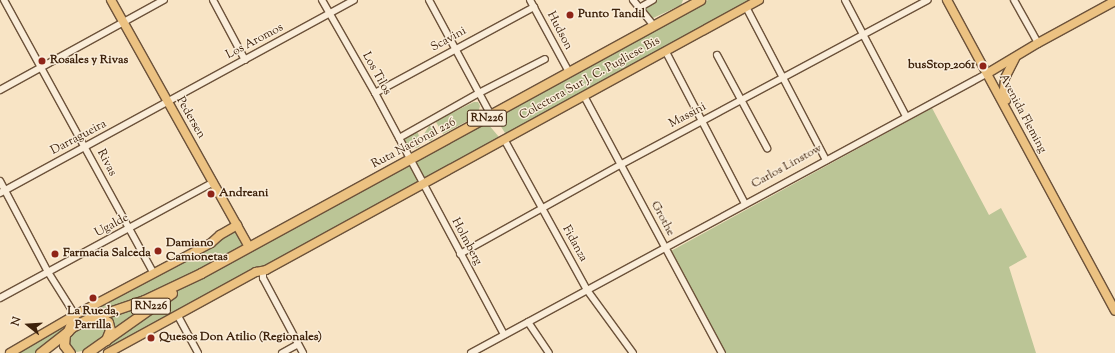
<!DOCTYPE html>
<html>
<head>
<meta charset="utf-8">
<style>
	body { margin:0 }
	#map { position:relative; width:1115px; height:353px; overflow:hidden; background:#f8e4c5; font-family:"Sorts Mill Goudy",serif }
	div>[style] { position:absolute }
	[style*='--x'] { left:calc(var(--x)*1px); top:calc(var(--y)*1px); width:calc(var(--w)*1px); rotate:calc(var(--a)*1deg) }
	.green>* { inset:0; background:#bbc596 }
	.roads { filter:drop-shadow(1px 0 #6c523a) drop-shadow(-1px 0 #6c523a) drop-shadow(0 1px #6c523a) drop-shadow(0 -1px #6c523a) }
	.minor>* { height:6px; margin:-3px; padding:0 3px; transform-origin:3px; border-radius:3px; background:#faedd9 }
	.major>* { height:8px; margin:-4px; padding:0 4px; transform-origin:4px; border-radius:4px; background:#ecc282 }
	.highway>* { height:9px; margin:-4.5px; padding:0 4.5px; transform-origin:4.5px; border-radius:4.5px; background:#ecc282 }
	.dots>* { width:11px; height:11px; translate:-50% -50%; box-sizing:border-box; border:2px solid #faedd9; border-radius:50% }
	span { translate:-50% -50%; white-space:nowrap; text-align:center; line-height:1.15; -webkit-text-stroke:3px #faedd9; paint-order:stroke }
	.shield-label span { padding:1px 3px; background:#faedd9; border:1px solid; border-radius:3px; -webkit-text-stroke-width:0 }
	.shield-label { font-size:11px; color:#3e220b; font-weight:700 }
	.poi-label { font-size:12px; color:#3e220b; font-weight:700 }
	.left { translate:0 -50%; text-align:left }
	.right { translate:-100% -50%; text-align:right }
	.street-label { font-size:12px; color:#3e220b }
	.north { position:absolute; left:8px; top:305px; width:40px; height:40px; -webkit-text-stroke:3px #faedd9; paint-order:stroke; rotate:287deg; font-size:11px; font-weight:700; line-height:16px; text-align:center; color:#3e220b }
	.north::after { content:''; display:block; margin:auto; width:14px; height:18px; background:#3e220b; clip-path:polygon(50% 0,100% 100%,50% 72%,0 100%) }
</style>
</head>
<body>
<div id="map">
	<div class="green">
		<div style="clip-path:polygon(654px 0,683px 0,681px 5px,651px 19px,644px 7px)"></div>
		<div style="clip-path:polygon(708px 0,753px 0,508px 134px,505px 133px,495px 117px)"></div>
		<div style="clip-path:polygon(474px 102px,478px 102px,480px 106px,478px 113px,471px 119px,443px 134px,436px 122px,437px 120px)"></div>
		<div style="clip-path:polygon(932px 108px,989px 215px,1001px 208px,1027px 257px,1009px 267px,1036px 353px,726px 353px,671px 251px)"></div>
		<div style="clip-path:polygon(481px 124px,488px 124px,499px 137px,424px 180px,415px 167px,417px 161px)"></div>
		<div style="clip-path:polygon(429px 126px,434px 126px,436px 130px,436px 135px,431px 141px,427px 140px,424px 134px)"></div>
		<div style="clip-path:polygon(415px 132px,418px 133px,421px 143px,419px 147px,409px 150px,406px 149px,402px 140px)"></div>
		<div style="clip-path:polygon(407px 165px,410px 166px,418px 181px,416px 185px,107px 350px,106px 349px,111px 341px,168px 297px,186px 286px)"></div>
		<div style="clip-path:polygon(234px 230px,243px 244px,241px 246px,151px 295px,91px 314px,87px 314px,86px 312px)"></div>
		<div style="clip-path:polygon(177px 287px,113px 333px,103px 315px)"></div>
		<div style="clip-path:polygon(96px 320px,105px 323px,107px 336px,87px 350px,77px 352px,70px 350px,67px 338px,73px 330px)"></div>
		<div style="clip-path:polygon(68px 324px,38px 353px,14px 353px,59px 327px)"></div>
	</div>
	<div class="roads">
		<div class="minor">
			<div style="--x:4;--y:0;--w:312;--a:61.3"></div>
			<div style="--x:213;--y:0;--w:68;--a:61.9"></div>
			<div style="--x:322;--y:0;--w:107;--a:60.3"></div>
			<div style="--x:375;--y:93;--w:274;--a:61.9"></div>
			<div style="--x:429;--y:0;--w:131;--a:61.7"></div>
			<div style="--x:530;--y:0;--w:82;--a:61.6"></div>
			<div style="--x:633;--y:0;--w:33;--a:51"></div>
			<div style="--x:845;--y:0;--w:131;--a:62.3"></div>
			<div style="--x:1014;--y:0;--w:49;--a:60.8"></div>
			<div style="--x:746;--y:7;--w:173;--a:62.4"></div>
			<div style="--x:639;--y:8;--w:16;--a:-30"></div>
			<div style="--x:666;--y:52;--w:171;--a:62.5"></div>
			<div style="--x:717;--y:55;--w:106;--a:61.7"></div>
			<div style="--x:0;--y:90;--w:187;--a:-28.8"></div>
			<div style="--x:375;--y:93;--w:181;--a:-28.4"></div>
			<div style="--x:584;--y:96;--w:292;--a:61.8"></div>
			<div style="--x:399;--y:138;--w:92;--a:-29.4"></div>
			<div style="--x:479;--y:93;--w:74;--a:-27.3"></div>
			<div style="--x:504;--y:139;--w:172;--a:61.2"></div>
			<div style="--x:587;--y:290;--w:78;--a:53.9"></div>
			<div style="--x:0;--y:181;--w:103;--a:62.2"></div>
			<div style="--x:48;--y:272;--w:51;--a:57.9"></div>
			<div style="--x:0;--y:193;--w:403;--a:-28.6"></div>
			<div style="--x:460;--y:254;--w:183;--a:-29.1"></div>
			<div style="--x:620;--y:165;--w:349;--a:-28.2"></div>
			<div style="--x:263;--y:271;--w:7;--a:90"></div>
			<div style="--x:263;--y:278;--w:85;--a:61.9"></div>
			<div style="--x:0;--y:298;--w:243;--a:-28.5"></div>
			<div style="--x:178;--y:316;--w:42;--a:61.6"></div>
			<div style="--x:528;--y:322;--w:37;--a:56"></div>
			<div style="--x:282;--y:353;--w:18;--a:-29"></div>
			<div style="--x:471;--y:353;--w:588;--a:-28.44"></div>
		</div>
		<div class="major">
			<div style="--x:111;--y:0;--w:283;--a:60.8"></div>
			<div style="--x:947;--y:0;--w:353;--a:61.6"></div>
			<div style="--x:988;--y:73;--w:58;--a:-31"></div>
			<div style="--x:1038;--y:43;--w:88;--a:-28.6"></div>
			<div style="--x:1006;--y:100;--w:10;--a:-101"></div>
			<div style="--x:1004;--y:90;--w:12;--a:-85"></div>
			<div style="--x:1005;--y:78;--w:22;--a:-63"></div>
			<div style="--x:10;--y:353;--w:75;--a:-30.3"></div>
			<div style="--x:75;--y:315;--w:154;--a:-27.9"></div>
			<div style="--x:211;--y:243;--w:12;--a:-42"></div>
			<div style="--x:220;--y:235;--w:20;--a:-30"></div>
			<div style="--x:108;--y:353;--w:169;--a:-28.7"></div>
			<div style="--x:256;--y:272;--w:10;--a:-11"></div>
			<div style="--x:266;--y:270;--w:562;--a:-28.71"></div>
		</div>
		<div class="highway">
			<div style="--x:94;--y:317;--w:53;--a:-18.8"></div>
			<div style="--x:144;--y:300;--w:63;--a:-25.3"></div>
			<div style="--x:201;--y:273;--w:569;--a:-28.68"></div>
			<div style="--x:68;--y:331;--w:16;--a:-68"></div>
			<div style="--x:40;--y:353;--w:34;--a:-38"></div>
			<div style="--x:70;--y:353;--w:10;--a:-127"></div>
			<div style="--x:64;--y:345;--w:11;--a:-85"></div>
			<div style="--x:65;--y:334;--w:10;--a:-45"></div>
			<div style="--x:72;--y:327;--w:18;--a:-27"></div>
			<div style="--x:88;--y:319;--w:12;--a:-9"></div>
			<div style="--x:100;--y:317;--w:9;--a:32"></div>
			<div style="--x:108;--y:322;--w:8;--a:76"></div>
			<div style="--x:110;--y:330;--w:11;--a:112"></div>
			<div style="--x:87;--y:353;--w:104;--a:-35.2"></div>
		</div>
	</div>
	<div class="dots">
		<div style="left:570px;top:15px;background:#8f2418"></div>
		<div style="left:42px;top:61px;background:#8f2418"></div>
		<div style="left:983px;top:66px;background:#8f2418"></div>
		<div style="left:211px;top:194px;background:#8f2418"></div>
		<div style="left:158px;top:251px;background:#8f2418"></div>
		<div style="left:55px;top:254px;background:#8f2418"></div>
		<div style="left:93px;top:298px;background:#8f2418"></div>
		<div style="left:151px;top:338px;background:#8f2418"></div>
	</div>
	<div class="shield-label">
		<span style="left:487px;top:118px">RN226</span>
		<span style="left:151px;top:306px">RN226</span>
	</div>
	<div class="poi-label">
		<span class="left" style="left:578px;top:15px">Punto Tandil</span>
		<span class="left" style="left:50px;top:61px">Rosales y Rivas</span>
		<span class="right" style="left:975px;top:66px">busStop_2061</span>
		<span class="left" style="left:219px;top:194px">Andreani</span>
		<span class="left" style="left:166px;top:251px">Damiano<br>Camionetas</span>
		<span class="left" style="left:63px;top:254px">Farmacia Salceda</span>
		<span style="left:93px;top:319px">La Rueda,<br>Parrilla</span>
		<span class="left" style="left:159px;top:338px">Quesos Don Atilio (Regionales)</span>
	</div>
	<div class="street-label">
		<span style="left:559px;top:31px;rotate:62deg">Hudson</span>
		<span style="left:449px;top:40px;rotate:-29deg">Scavini</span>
		<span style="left:255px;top:42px;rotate:-28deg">Los Aromos</span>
		<span style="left:376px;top:74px;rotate:61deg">Los Tilos</span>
		<span style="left:590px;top:79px;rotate:-29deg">Colectora Sur J. C. Pugliese Bis</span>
		<span style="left:1022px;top:114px;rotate:62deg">Avenida Fleming</span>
		<span style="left:688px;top:116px;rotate:-28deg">Massini</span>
		<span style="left:190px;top:118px;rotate:60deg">Pedersen</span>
		<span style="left:79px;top:138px;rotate:-28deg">Darragueira</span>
		<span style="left:414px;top:144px;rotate:-28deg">Ruta Nacional 226</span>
		<span style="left:106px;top:163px;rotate:62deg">Rivas</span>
		<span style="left:787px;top:167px;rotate:-29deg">Carlos Linstow</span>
		<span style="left:662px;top:219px;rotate:62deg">Grothe</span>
		<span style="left:112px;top:226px;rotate:-28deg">Ugalde</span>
		<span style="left:466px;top:242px;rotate:62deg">Holmberg</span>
		<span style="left:574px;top:244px;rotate:61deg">Fidanza</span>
	</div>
	<div class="north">N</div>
</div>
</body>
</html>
